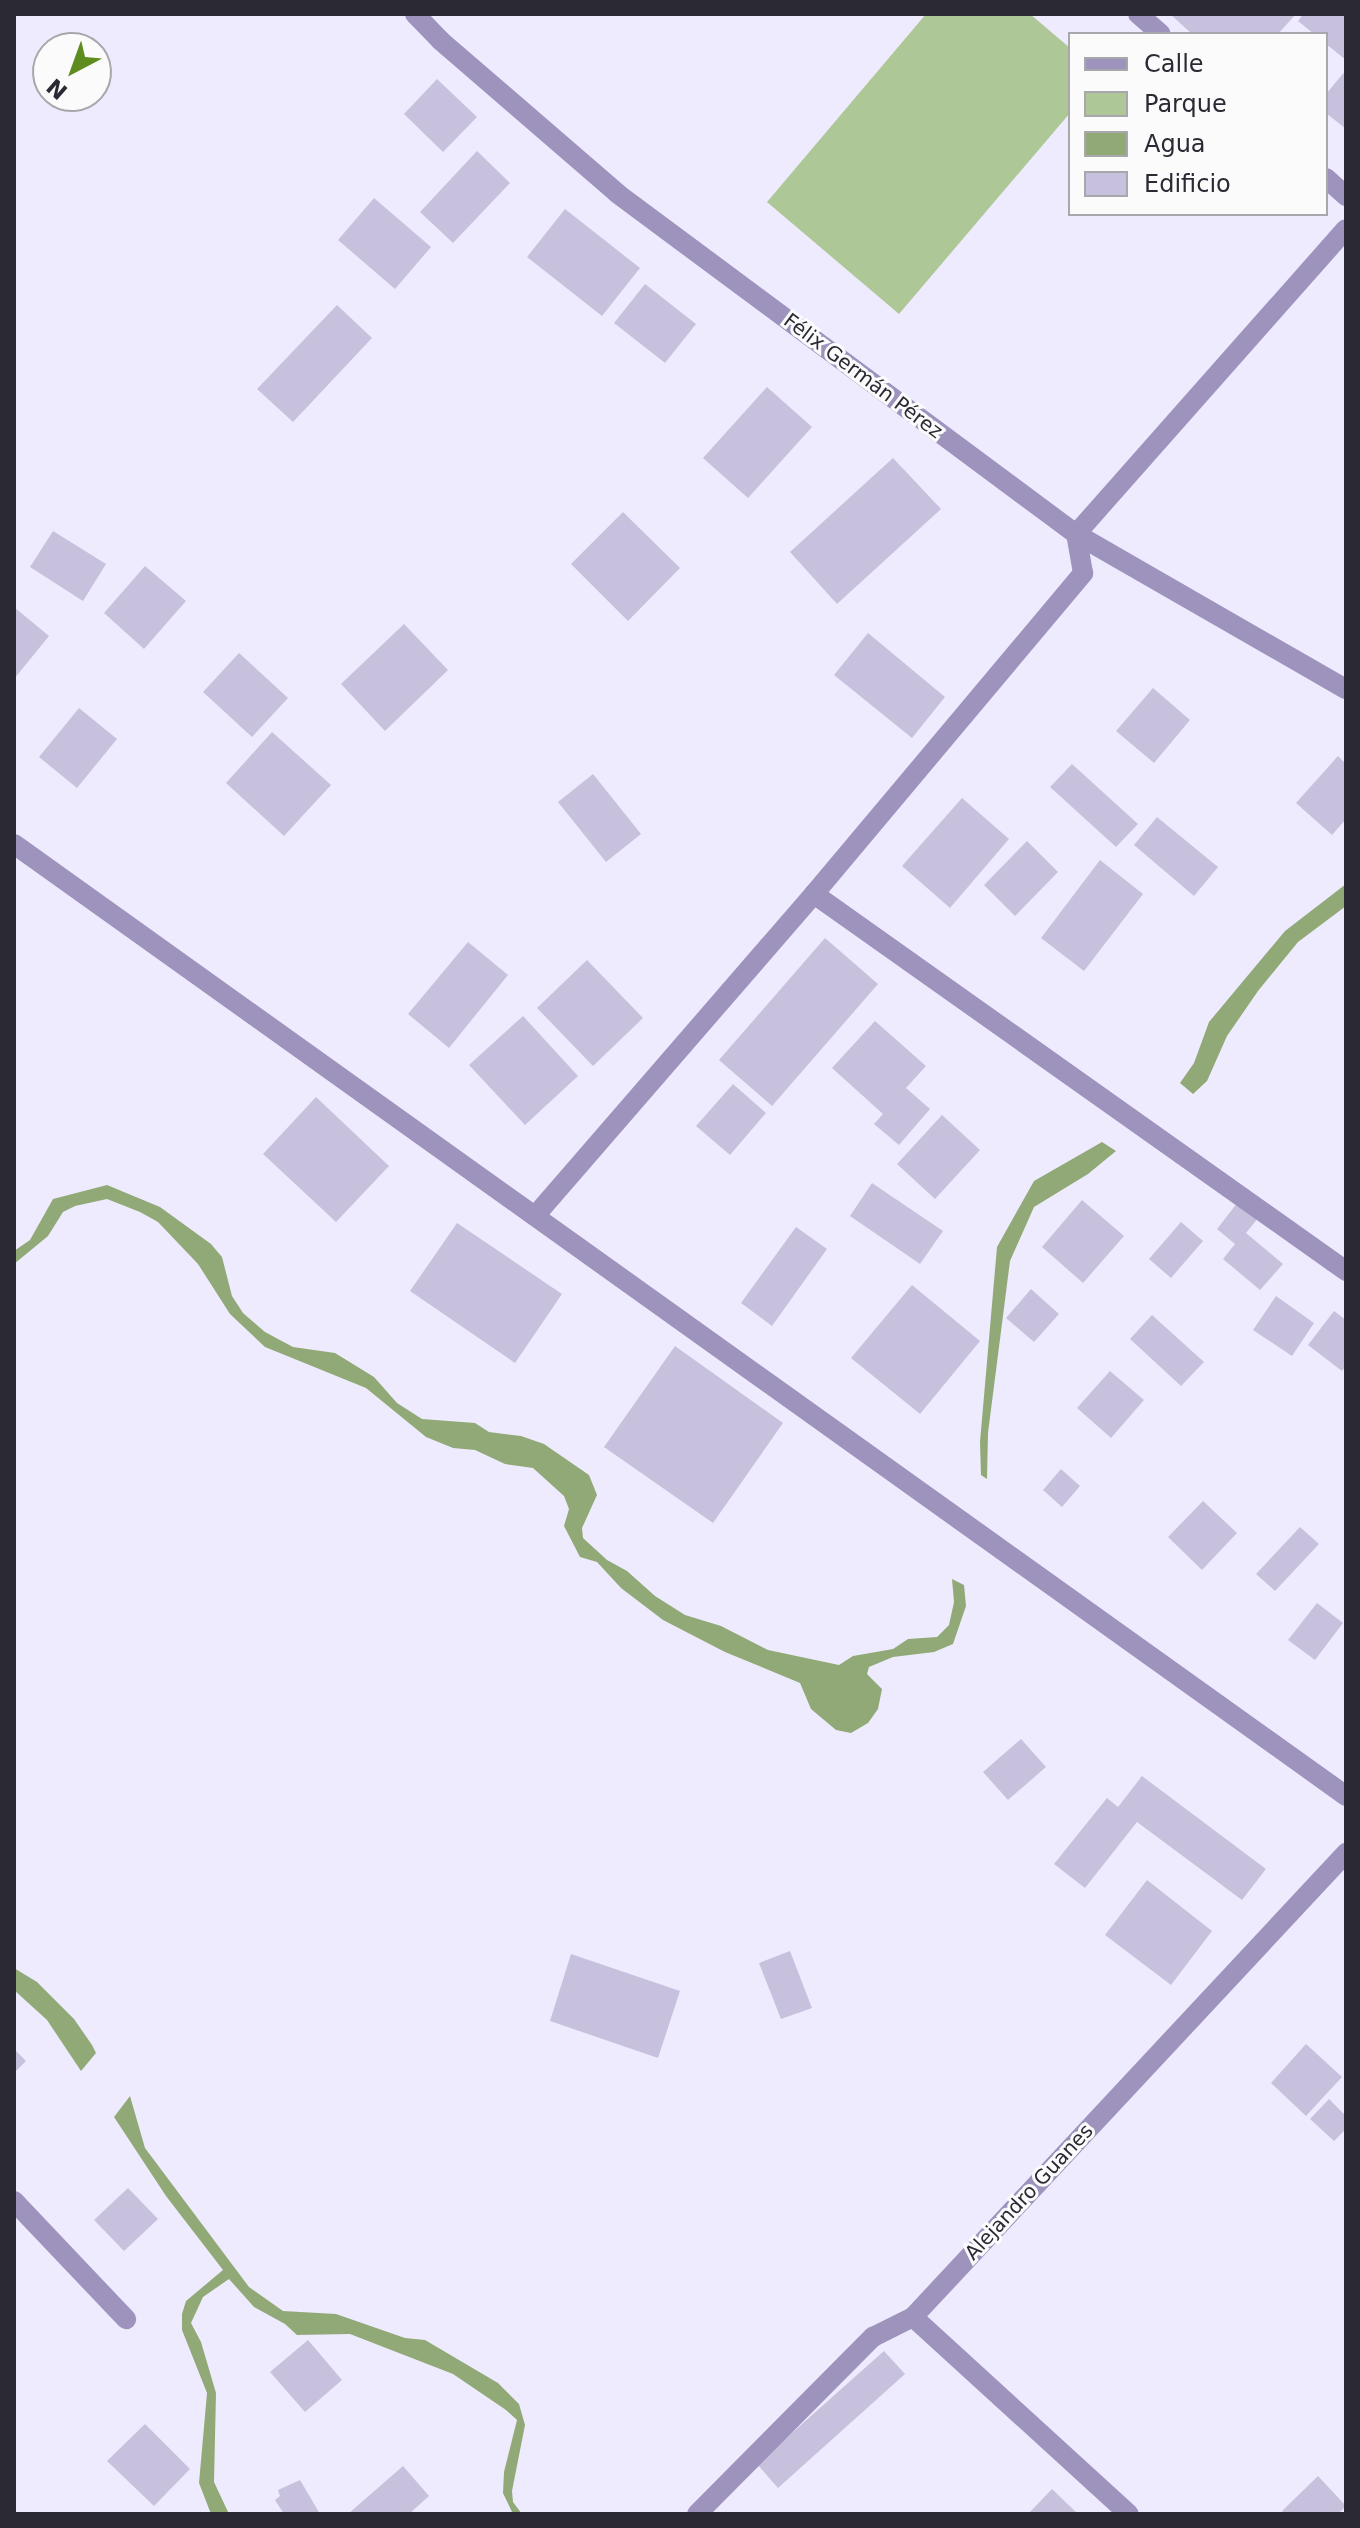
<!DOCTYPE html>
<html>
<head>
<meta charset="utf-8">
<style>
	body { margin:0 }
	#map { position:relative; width:1360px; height:2528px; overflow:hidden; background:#efebfe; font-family:"DejaVu Sans",sans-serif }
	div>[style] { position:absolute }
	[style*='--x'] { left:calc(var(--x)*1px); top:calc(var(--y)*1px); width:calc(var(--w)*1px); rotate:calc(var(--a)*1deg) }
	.green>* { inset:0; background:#aec797 }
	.water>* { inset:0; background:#90a977 }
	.building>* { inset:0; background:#c7c1de }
	.service>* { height:20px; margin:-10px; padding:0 10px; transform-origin:10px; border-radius:10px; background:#9d93bd }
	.minor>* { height:20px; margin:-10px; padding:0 10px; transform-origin:10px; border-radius:10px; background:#9d93bd }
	span { translate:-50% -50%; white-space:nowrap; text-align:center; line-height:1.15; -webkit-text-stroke:6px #fbfbfb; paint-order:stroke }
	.street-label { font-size:20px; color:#2b2934 }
	.frame { position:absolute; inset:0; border:16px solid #2b2934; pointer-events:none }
	.legend { position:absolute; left:1068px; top:32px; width:260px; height:184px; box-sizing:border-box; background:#fbfbfb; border:2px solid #a8a7ab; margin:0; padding:10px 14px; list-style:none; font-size:24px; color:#2b2934 }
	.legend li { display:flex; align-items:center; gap:16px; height:40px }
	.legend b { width:40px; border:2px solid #a8a7ab }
	.north { position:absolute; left:32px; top:32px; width:80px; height:80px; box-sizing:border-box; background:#fbfbfb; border:2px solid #a8a7ab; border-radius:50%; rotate:221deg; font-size:22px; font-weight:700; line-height:32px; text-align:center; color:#2b2934 }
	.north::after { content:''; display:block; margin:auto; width:28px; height:36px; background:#5f8c1e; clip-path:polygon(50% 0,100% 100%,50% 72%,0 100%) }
</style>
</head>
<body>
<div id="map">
	<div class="green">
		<div style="clip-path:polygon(926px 14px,1030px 14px,1070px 48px,1070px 113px,899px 314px,767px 202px)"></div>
	</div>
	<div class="water">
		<div style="clip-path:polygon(1346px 884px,1346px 906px,1298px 942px,1258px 991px,1227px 1036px,1207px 1081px,1193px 1094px,1180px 1083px,1194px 1063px,1209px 1022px,1285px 931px)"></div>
		<div style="clip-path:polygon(1102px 1142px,1116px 1151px,1088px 1174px,1034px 1207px,1010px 1261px,988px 1433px,987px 1479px,981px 1475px,980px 1442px,997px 1247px,1034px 1181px)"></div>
		<div style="clip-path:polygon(107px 1185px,160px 1207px,211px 1244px,222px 1257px,232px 1296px,243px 1313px,265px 1332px,293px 1347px,335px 1353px,374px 1377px,397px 1403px,422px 1419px,475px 1423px,489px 1432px,521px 1436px,544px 1444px,589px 1475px,597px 1495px,582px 1528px,583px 1538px,607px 1560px,627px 1571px,655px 1596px,685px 1615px,721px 1626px,768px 1650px,839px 1665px,853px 1656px,893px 1649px,908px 1639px,937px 1637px,949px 1625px,954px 1602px,952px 1579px,964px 1585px,966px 1606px,953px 1644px,934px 1652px,893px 1657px,869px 1667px,867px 1674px,882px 1689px,878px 1709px,868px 1723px,851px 1733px,836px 1730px,811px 1709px,800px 1683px,725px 1652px,663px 1620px,621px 1588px,597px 1562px,580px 1557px,564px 1526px,569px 1509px,564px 1496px,533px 1468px,505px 1464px,475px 1450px,453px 1448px,426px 1437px,366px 1388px,265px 1347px,230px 1314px,198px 1264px,158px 1222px,140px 1212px,107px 1199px,75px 1206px,63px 1212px,48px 1236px,14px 1264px,14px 1251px,30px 1240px,53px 1199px)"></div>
		<div style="clip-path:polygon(14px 1968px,37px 1982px,74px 2019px,92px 2045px,96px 2053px,81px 2071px,47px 2020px,14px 1990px)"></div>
		<div style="clip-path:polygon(130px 2096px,145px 2148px,249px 2287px,283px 2311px,336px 2314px,405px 2338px,425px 2340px,498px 2383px,519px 2404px,525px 2425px,512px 2491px,513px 2502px,522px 2514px,513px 2514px,503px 2493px,504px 2472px,517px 2420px,506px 2410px,453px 2374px,350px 2334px,297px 2335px,285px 2324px,254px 2307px,229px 2279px,203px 2297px,191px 2323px,201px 2342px,216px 2393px,214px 2482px,229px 2514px,211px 2514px,199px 2483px,207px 2393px,182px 2330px,182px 2314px,186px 2301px,223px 2270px,166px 2196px,114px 2117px)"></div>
	</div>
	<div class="building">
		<div style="clip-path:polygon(1170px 14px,1296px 14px,1278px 34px,1192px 34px)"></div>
		<div style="clip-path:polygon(1303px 14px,1346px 14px,1346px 60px,1326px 44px,1326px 34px,1314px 34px,1298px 21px)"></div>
		<div style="clip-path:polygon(1346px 70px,1346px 129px,1326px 113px,1326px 94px)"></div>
		<div style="clip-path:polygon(437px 79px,477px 117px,443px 152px,404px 114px)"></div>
		<div style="clip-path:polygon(477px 151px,510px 183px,453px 243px,420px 212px)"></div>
		<div style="clip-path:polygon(374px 198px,431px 247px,395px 289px,338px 240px)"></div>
		<div style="clip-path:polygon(565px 209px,640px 268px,602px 316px,527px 257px)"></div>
		<div style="clip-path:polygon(645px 284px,696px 324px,665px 363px,614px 323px)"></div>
		<div style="clip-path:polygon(337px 305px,372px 338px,293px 422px,257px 389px)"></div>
		<div style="clip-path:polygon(767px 387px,812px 427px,748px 498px,703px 458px)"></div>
		<div style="clip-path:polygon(893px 458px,941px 509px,837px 604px,790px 552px)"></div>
		<div style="clip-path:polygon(623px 512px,680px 568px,628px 621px,571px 564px)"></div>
		<div style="clip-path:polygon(53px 531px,106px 564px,83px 601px,30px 567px)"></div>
		<div style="clip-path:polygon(145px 566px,186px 601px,144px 649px,104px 613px)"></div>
		<div style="clip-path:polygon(14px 607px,49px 636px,14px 679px)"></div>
		<div style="clip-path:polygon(404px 624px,448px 670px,385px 731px,341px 684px)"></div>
		<div style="clip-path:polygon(868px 633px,945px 697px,912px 738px,834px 675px)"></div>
		<div style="clip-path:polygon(239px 653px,288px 698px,252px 737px,203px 692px)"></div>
		<div style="clip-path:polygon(1153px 688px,1190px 720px,1154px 763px,1116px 731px)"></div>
		<div style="clip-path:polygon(79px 708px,117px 739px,77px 788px,39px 757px)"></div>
		<div style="clip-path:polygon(272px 732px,331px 785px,284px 836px,226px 783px)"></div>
		<div style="clip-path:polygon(1338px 756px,1346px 764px,1346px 819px,1332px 835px,1296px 803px)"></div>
		<div style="clip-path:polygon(1072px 764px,1138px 824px,1116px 847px,1050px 787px)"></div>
		<div style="clip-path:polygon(593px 774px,641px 834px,606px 862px,558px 802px)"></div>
		<div style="clip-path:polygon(962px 798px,1009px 839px,950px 908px,902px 866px)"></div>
		<div style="clip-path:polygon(1157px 817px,1218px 867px,1194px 896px,1134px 845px)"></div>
		<div style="clip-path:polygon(1027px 841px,1058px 872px,1015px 916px,984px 885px)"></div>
		<div style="clip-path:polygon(1100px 860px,1143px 894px,1084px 971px,1041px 938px)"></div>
		<div style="clip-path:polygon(825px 938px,878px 984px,772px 1106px,719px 1060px)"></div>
		<div style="clip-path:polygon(468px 942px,508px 975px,449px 1048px,408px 1014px)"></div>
		<div style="clip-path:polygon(587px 960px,643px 1018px,593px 1066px,537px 1008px)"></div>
		<div style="clip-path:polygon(523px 1016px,578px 1076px,525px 1125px,469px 1065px)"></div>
		<div style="clip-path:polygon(875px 1021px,926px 1066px,906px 1088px,930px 1109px,899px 1145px,874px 1124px,883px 1114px,832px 1068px)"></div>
		<div style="clip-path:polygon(733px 1084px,766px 1113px,730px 1155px,696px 1126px)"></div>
		<div style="clip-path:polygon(316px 1097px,389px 1166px,336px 1222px,263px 1154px)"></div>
		<div style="clip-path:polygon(942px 1115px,980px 1150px,935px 1199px,897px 1164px)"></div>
		<div style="clip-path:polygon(872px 1183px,943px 1231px,920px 1264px,850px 1216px)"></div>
		<div style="clip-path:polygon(1082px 1200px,1124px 1236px,1083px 1283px,1042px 1247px)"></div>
		<div style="clip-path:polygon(1238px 1202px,1258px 1218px,1246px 1233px,1283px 1264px,1260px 1290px,1223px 1259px,1235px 1244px,1217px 1229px)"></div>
		<div style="clip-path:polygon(1181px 1222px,1203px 1241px,1171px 1278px,1149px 1259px)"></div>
		<div style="clip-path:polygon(457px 1223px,562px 1294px,515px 1363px,410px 1291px)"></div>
		<div style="clip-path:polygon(796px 1227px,827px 1249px,772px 1326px,741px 1303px)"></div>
		<div style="clip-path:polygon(912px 1285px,980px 1341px,920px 1414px,851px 1358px)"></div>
		<div style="clip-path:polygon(1031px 1289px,1059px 1314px,1034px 1342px,1006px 1318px)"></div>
		<div style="clip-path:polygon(1276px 1296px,1314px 1323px,1292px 1356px,1253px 1330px)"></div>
		<div style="clip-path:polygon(1334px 1311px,1346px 1320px,1346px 1366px,1342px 1371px,1308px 1345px)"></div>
		<div style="clip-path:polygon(1152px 1315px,1204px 1362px,1181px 1386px,1130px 1339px)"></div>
		<div style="clip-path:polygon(675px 1346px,783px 1423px,713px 1523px,604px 1447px)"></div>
		<div style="clip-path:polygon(1110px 1371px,1144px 1400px,1111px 1438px,1077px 1408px)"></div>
		<div style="clip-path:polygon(1061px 1469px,1080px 1486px,1062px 1507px,1043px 1490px)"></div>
		<div style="clip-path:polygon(1203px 1501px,1237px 1533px,1202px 1570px,1168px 1537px)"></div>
		<div style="clip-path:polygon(1300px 1527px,1319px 1544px,1275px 1591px,1256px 1574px)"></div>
		<div style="clip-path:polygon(1317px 1603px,1343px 1623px,1315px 1660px,1288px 1640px)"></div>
		<div style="clip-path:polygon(1021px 1739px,1046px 1767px,1008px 1800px,983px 1772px)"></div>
		<div style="clip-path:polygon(1142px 1776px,1266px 1869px,1242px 1900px,1137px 1822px,1085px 1888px,1054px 1864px,1107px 1798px,1118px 1807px)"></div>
		<div style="clip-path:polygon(1147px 1880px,1212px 1931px,1171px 1985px,1105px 1935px)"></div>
		<div style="clip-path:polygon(790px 1951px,812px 2008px,781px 2019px,759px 1963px)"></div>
		<div style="clip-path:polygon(571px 1954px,680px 1991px,658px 2058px,550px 2021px)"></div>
		<div style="clip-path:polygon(1306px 2044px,1342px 2077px,1306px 2116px,1271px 2083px)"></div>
		<div style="clip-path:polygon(14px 2049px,26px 2061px,14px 2073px)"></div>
		<div style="clip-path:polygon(1329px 2099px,1346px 2116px,1346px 2129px,1334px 2141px,1310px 2119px)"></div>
		<div style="clip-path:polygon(128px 2188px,158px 2219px,124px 2251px,94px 2220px)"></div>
		<div style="clip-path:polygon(308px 2340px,342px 2380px,305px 2412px,270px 2372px)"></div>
		<div style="clip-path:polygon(884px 2351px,905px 2374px,778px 2488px,757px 2464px)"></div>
		<div style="clip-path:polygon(145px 2424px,190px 2469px,154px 2506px,107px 2461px)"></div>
		<div style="clip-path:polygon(403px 2466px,429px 2496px,409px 2514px,348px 2514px)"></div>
		<div style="clip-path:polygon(1318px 2476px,1346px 2506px,1338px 2514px,1286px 2514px,1282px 2511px)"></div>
		<div style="clip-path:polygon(300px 2480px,303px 2485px,320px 2514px,284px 2514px,275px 2500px,280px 2496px,278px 2490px)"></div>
		<div style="clip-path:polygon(1052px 2489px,1078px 2514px,1028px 2514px)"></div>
	</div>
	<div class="service">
		<div style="--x:1138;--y:14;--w:30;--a:41"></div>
		<div style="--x:1326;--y:178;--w:27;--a:42"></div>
	</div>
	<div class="minor">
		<div style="--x:415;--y:14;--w:37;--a:46"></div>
		<div style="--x:441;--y:41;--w:234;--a:40.8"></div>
		<div style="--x:618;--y:194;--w:570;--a:36.59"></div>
		<div style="--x:1076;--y:534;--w:311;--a:29.9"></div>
		<div style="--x:14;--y:844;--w:1637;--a:35.55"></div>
		<div style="--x:814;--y:894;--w:652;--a:35.32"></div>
		<div style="--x:535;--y:1216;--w:426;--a:-49.1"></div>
		<div style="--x:814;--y:894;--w:419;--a:-50"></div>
		<div style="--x:1083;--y:573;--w:40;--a:-100"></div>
		<div style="--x:1076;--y:534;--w:407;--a:-48.5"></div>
		<div style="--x:14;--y:2201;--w:163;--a:46.5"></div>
		<div style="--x:913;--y:2317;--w:292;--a:42.4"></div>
		<div style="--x:697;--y:2514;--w:250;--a:-45.2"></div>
		<div style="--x:873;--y:2337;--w:45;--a:-26.6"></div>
		<div style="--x:913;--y:2317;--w:635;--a:-46.98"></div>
	</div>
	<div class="street-label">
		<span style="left:863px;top:376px;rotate:37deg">Félix Germán Pérez</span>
		<span style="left:1029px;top:2192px;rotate:-47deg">Alejandro Guanes</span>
	</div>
	<div class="frame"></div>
	<ul class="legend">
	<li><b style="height:10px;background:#9d93bd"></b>Calle</li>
	<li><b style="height:22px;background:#aec797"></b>Parque</li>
	<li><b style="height:22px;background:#90a977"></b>Agua</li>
	<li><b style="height:22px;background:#c7c1de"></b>Edificio</li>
	</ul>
	<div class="north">N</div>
</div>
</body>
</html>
